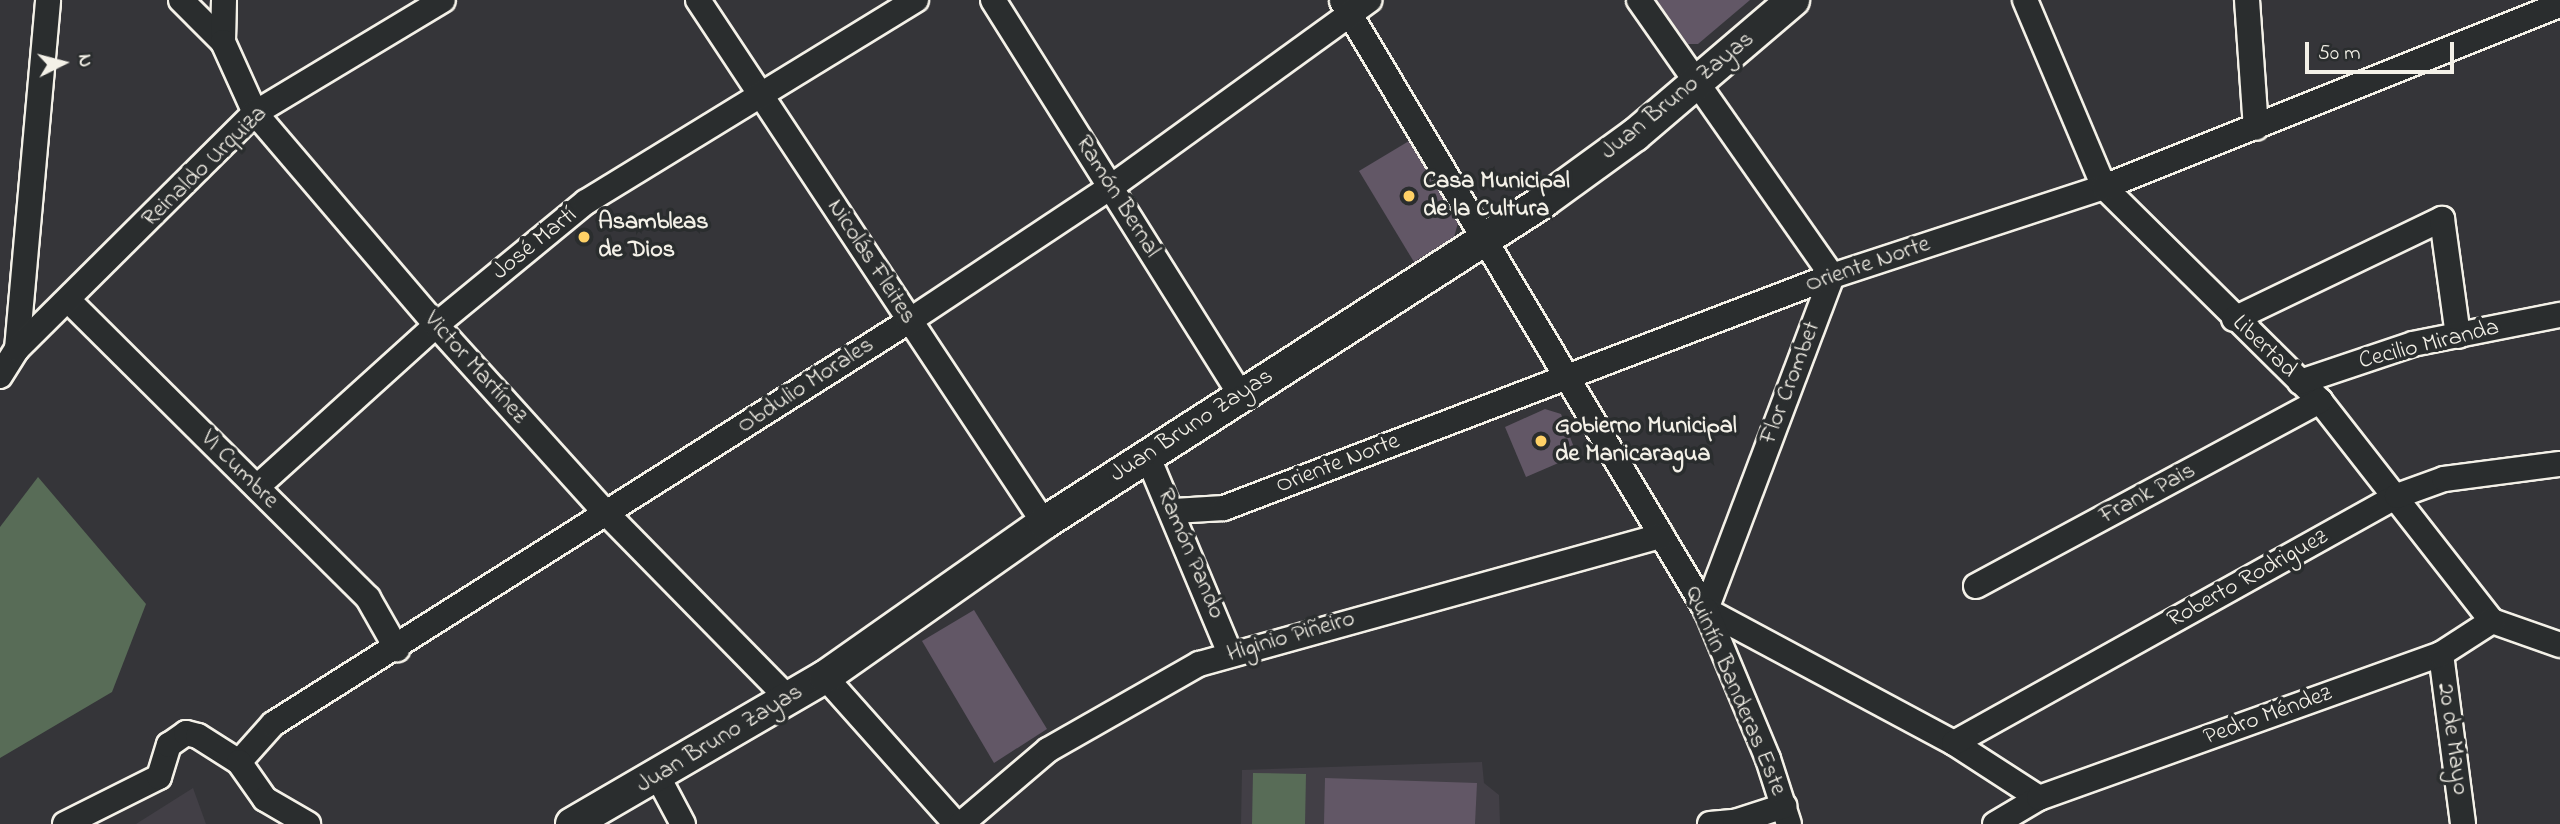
<!DOCTYPE html>
<html>
<head>
<meta charset="utf-8">
<style>
	body { margin:0 }
	#map { position:relative; width:2560px; height:824px; overflow:hidden; background:#353539; font-family:"Indie Flower",sans-serif }
	div>[style] { position:absolute }
	[style*='--x'] { left:calc(var(--x)*1px); top:calc(var(--y)*1px); width:calc(var(--w)*1px); rotate:calc(var(--a)*1deg) }
	.built>* { inset:0; background:#423f46 }
	.green>* { inset:0; background:#586c57 }
	.building>* { inset:0; background:#625766 }
	.roads { filter:drop-shadow(2px 0 #f4f1e8) drop-shadow(-2px 0 #f4f1e8) drop-shadow(0 2px #f4f1e8) drop-shadow(0 -2px #f4f1e8) }
	.minor>* { height:24px; margin:-12px; padding:0 12px; transform-origin:12px; border-radius:12px; background:#2a2d2e }
	.major>* { height:32px; margin:-16px; padding:0 16px; transform-origin:16px; border-radius:16px; background:#2a2d2e }
	.dots>* { width:19px; height:19px; translate:-50% -50%; box-sizing:border-box; border:4px solid #2a2d2e; border-radius:50% }
	span { translate:-50% -50%; white-space:nowrap; text-align:center; line-height:1.15; -webkit-text-stroke:7px #2a2d2e; paint-order:stroke }
	.street-label { font-size:24px; color:#f4f1e8 }
	.poi-label { font-size:24px; color:#f4f1e8; font-weight:700 }
	.left { translate:0 -50%; text-align:left }
	.north { position:absolute; left:28px; top:28px; width:70px; height:70px; -webkit-text-stroke:5px #2a2d2e; paint-order:stroke; rotate:84deg; font-size:19px; font-weight:700; line-height:28px; text-align:center; color:#f4f1e8 }
	.north::after { content:''; display:block; margin:auto; width:24px; height:32px; background:#f4f1e8; clip-path:polygon(50% 0,100% 100%,50% 72%,0 100%) }
	.scale { position:absolute; left:2305px; top:42px; width:149px; height:32px; box-sizing:border-box; border:4px solid #f4f1e8; border-top:0; padding-left:9px; font-size:21px; line-height:24px; white-space:nowrap; color:#f4f1e8; -webkit-text-stroke:5px #2a2d2e; paint-order:stroke }
</style>
</head>
<body>
<div id="map">
	<div class="built">
		<div style="clip-path:polygon(1482px 762px,1484px 783px,1499px 795px,1500px 824px,1241px 824px,1242px 770px)"></div>
		<div style="clip-path:polygon(193px 788px,206px 824px,136px 824px)"></div>
	</div>
	<div class="green">
		<div style="clip-path:polygon(38px 477px,146px 604px,112px 692px,0 758px,0 527px)"></div>
		<div style="clip-path:polygon(1253px 773px,1306px 774px,1305px 824px,1252px 824px)"></div>
	</div>
	<div class="building">
		<div style="clip-path:polygon(1657px 0,1750px 0,1698px 44px,1688px 44px)"></div>
		<div style="clip-path:polygon(1409px 141px,1458px 223px,1454px 237px,1414px 262px,1359px 171px)"></div>
		<div style="clip-path:polygon(1545px 409px,1561px 414px,1577px 455px,1526px 477px,1505px 427px)"></div>
		<div style="clip-path:polygon(974px 610px,1047px 729px,994px 763px,922px 641px)"></div>
		<div style="clip-path:polygon(1325px 778px,1477px 783px,1475px 824px,1324px 824px)"></div>
	</div>
	<div class="roads">
		<div class="minor">
			<div style="--x:181;--y:0;--w:59;--a:45"></div>
			<div style="--x:224;--y:0;--w:42;--a:91.4"></div>
			<div style="--x:223;--y:42;--w:78;--a:65.7"></div>
			<div style="--x:255;--y:113;--w:279;--a:49.5"></div>
			<div style="--x:436;--y:325;--w:255;--a:47.9"></div>
			<div style="--x:607;--y:514;--w:260;--a:45.5"></div>
			<div style="--x:698;--y:0;--w:627;--a:56.51"></div>
			<div style="--x:993;--y:0;--w:464;--a:57.9"></div>
			<div style="--x:1639;--y:0;--w:337;--a:55"></div>
			<div style="--x:1832;--y:276;--w:357;--a:110.7"></div>
			<div style="--x:1706;--y:610;--w:281;--a:28.2"></div>
			<div style="--x:1954;--y:743;--w:101;--a:32.9"></div>
			<div style="--x:2025;--y:0;--w:203;--a:67.1"></div>
			<div style="--x:2104;--y:187;--w:304;--a:44.7"></div>
			<div style="--x:2320;--y:401;--w:279;--a:52"></div>
			<div style="--x:2492;--y:621;--w:72;--a:19.4"></div>
			<div style="--x:2247;--y:0;--w:128;--a:86"></div>
			<div style="--x:1342;--y:1;--w:709;--a:59.13"></div>
			<div style="--x:1706;--y:610;--w:161;--a:67.4"></div>
			<div style="--x:1768;--y:759;--w:68;--a:72.1"></div>
			<div style="--x:68;--y:300;--w:423;--a:44.8"></div>
			<div style="--x:368;--y:598;--w:59;--a:60.4"></div>
			<div style="--x:2234;--y:319;--w:231;--a:-25.7"></div>
			<div style="--x:2442;--y:219;--w:118;--a:82.2"></div>
			<div style="--x:17;--y:349;--w:350;--a:-84.9"></div>
			<div style="--x:0;--y:376;--w:32;--a:-58"></div>
			<div style="--x:17;--y:349;--w:335;--a:-44.8"></div>
			<div style="--x:255;--y:113;--w:219;--a:-31"></div>
			<div style="--x:2300;--y:382;--w:119;--a:-18.6"></div>
			<div style="--x:2413;--y:344;--w:150;--a:-11.2"></div>
			<div style="--x:1147;--y:455;--w:215;--a:67.3"></div>
			<div style="--x:257;--y:487;--w:241;--a:-42.1"></div>
			<div style="--x:436;--y:325;--w:194;--a:-39.4"></div>
			<div style="--x:586;--y:202;--w:387;--a:-31.5"></div>
			<div style="--x:1174;--y:511;--w:50;--a:-3.4"></div>
			<div style="--x:1224;--y:508;--w:651;--a:-20.89"></div>
			<div style="--x:1832;--y:276;--w:286;--a:-18.1"></div>
			<div style="--x:2104;--y:187;--w:491;--a:-21.8"></div>
			<div style="--x:1976;--y:586;--w:391;--a:-28.3"></div>
			<div style="--x:2441;--y:654;--w:171;--a:82.6"></div>
			<div style="--x:825;--y:677;--w:197;--a:48.3"></div>
			<div style="--x:1954;--y:743;--w:507;--a:-29.14"></div>
			<div style="--x:2397;--y:496;--w:50;--a:-19.9"></div>
			<div style="--x:2444;--y:479;--w:117;--a:-7.4"></div>
			<div style="--x:239;--y:762;--w:51;--a:-48.2"></div>
			<div style="--x:273;--y:724;--w:753;--a:-32.36"></div>
			<div style="--x:909;--y:321;--w:242;--a:-33.6"></div>
			<div style="--x:1111;--y:187;--w:319;--a:-35.9"></div>
			<div style="--x:658;--y:777;--w:53;--a:62"></div>
			<div style="--x:65;--y:824;--w:105;--a:-26.6"></div>
			<div style="--x:159;--y:777;--w:34;--a:-73"></div>
			<div style="--x:169;--y:745;--w:21;--a:-35"></div>
			<div style="--x:186;--y:733;--w:12;--a:14"></div>
			<div style="--x:198;--y:736;--w:49;--a:32.4"></div>
			<div style="--x:239;--y:762;--w:45;--a:54.9"></div>
			<div style="--x:265;--y:799;--w:50;--a:30.2"></div>
			<div style="--x:961;--y:824;--w:114;--a:-40.4"></div>
			<div style="--x:1048;--y:750;--w:174;--a:-29.7"></div>
			<div style="--x:1199;--y:664;--w:480;--a:-15.5"></div>
			<div style="--x:1710;--y:824;--w:25;--a:-5"></div>
			<div style="--x:1735;--y:822;--w:52;--a:-18.1"></div>
			<div style="--x:1995;--y:824;--w:51;--a:-30.6"></div>
			<div style="--x:2039;--y:798;--w:427;--a:-19.7"></div>
			<div style="--x:2441;--y:654;--w:61;--a:-32.9"></div>
		</div>
		<div class="major">
			<div style="--x:572;--y:824;--w:293;--a:-30.2"></div>
			<div style="--x:825;--y:677;--w:268;--a:-35.1"></div>
			<div style="--x:1044;--y:523;--w:595;--a:-32.78"></div>
			<div style="--x:1544;--y:201;--w:112;--a:-36"></div>
			<div style="--x:1635;--y:135;--w:208;--a:-40.5"></div>
		</div>
	</div>
	<div class="dots">
		<div style="left:1409px;top:196px;background:#ffd166"></div>
		<div style="left:584px;top:237px;background:#ffd166"></div>
		<div style="left:1541px;top:441px;background:#ffd166"></div>
	</div>
	<div class="street-label">
		<span style="left:1678px;top:96px;rotate:-39deg">Juan Bruno Zayas</span>
		<span style="left:205px;top:167px;rotate:-44deg">Reinaldo Urquiza</span>
		<span style="left:1117px;top:197px;rotate:58deg">Ramón Bernal</span>
		<span style="left:535px;top:244px;rotate:-39deg">José Martí</span>
		<span style="left:871px;top:262px;rotate:57deg">Nicolás Fleites</span>
		<span style="left:1868px;top:265px;rotate:-19deg">Oriente Norte</span>
		<span style="left:2429px;top:345px;rotate:-14deg">Cecilio Miranda</span>
		<span style="left:2264px;top:347px;rotate:44deg">Libertad</span>
		<span style="left:475px;top:368px;rotate:48deg">Victor Martínez</span>
		<span style="left:1791px;top:383px;rotate:-69deg">Flor Crombet</span>
		<span style="left:806px;top:386px;rotate:-33deg">Obdulio Morales</span>
		<span style="left:1192px;top:426px;rotate:-33deg">Juan Bruno Zayas</span>
		<span style="left:1338px;top:464px;rotate:-21deg">Oriente Norte</span>
		<span style="left:239px;top:470px;rotate:45deg">VI Cumbre</span>
		<span style="left:2148px;top:494px;rotate:-28deg">Frank Pais</span>
		<span style="left:1190px;top:554px;rotate:67deg">Ramón Pando</span>
		<span style="left:2248px;top:579px;rotate:-29deg">Roberto Rodriguez</span>
		<span style="left:1291px;top:637px;rotate:-16deg">Higinio Piñeiro</span>
		<span style="left:1735px;top:691px;rotate:67deg">Quintín Banderas Este</span>
		<span style="left:2268px;top:716px;rotate:-20deg">Pedro Méndez</span>
		<span style="left:720px;top:739px;rotate:-31deg">Juan Bruno Zayas</span>
		<span style="left:2452px;top:739px;rotate:82deg">20 de Mayo</span>
	</div>
	<div class="poi-label">
		<span class="left" style="left:1423px;top:196px">Casa Municipal<br>de la Cultura</span>
		<span class="left" style="left:598px;top:237px">Asambleas<br>de Dios</span>
		<span class="left" style="left:1555px;top:441px">Gobierno Municipal<br>de Manicaragua</span>
	</div>
	<div class="north">N</div>
	<div class="scale">50 m</div>
</div>
</body>
</html>
